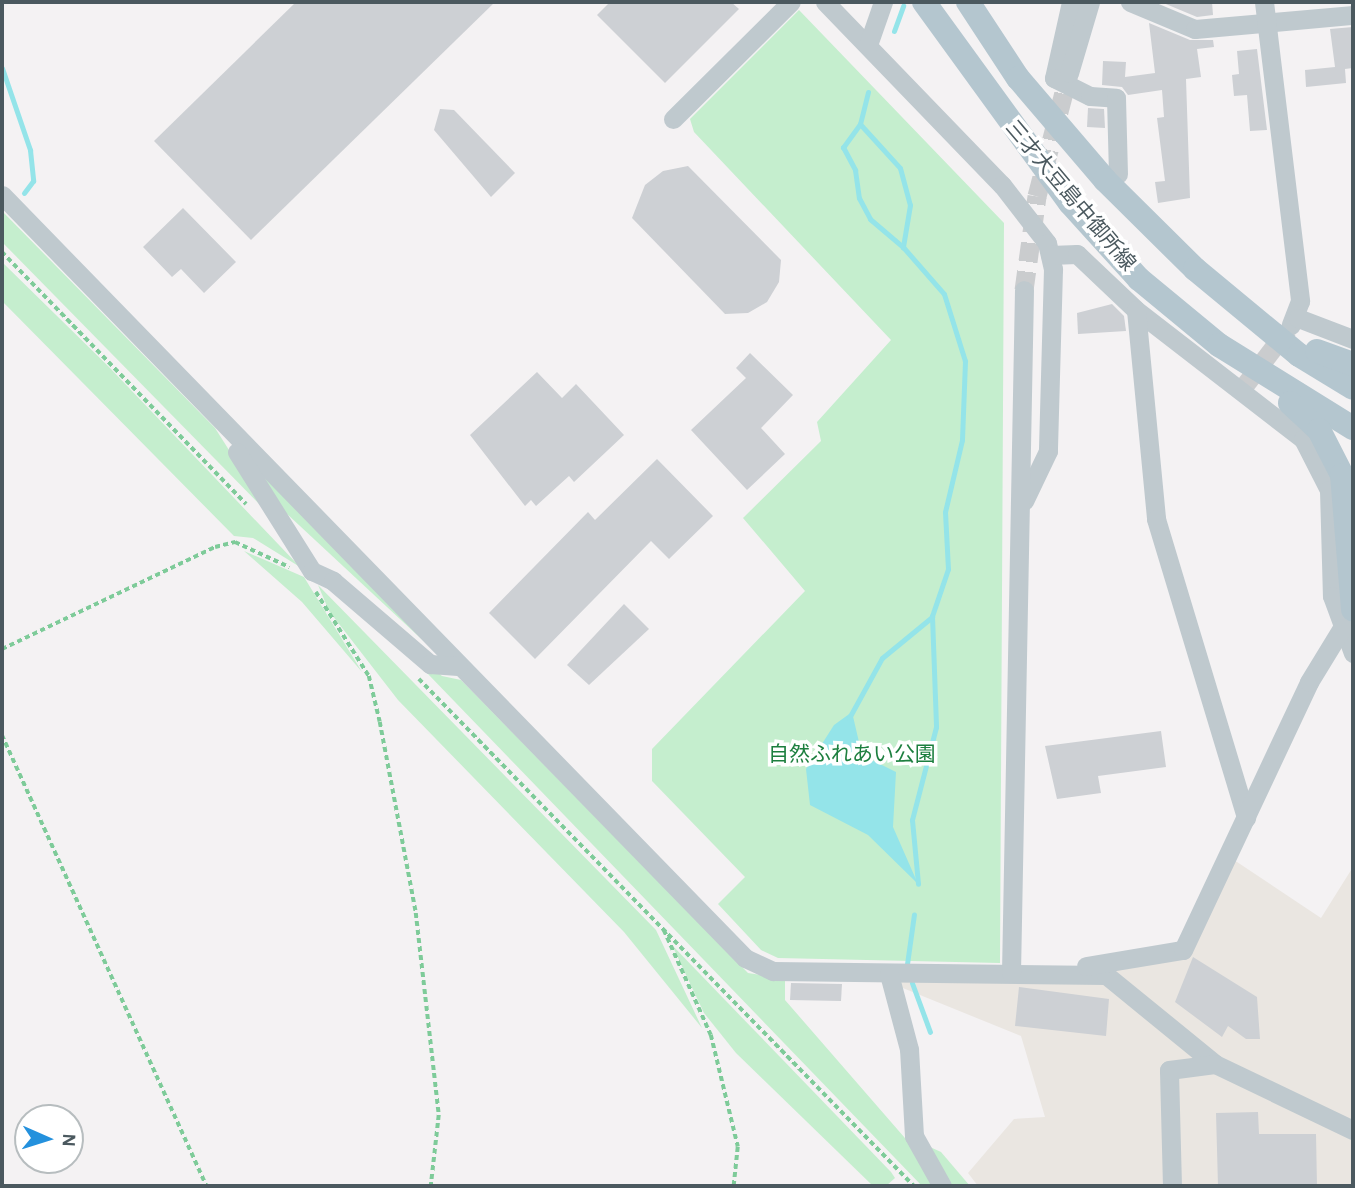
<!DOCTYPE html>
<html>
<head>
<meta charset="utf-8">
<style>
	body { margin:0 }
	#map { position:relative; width:1355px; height:1188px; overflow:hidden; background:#f4f2f3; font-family:"Alegreya Sans","Noto Sans JP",sans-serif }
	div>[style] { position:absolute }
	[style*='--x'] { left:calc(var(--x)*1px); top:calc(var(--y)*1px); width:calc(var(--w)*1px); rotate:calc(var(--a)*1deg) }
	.commercial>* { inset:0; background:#eae6e1 }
	.green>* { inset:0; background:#c5eece }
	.water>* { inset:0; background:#94e4e9 }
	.stream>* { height:5px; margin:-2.5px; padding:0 2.5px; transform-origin:2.5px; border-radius:2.5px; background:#94e4e9 }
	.building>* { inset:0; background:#cdd0d4 }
	.minor-tunnel>* { height:19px; margin-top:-9.5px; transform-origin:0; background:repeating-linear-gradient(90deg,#caccce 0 19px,transparent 0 29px) }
	.path>* { height:3.5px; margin-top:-1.75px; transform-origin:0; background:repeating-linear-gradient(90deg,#7ecb99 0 5px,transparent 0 8.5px) }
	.minor>* { height:19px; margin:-9.5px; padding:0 9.5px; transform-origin:9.5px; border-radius:9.5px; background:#bfc9ce }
	.major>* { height:24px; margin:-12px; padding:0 12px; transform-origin:12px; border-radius:12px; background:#b4c6cf }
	span { translate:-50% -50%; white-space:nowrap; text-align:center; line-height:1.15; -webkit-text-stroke:7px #fff; paint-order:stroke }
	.street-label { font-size:21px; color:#4b595f }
	.park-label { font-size:21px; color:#1d7f3f }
	.frame { position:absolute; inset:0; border:4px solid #4b595f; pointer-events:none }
	.north { position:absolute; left:14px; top:1104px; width:70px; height:70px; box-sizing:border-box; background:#fff; border:2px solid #b7bdbf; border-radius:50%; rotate:93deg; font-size:19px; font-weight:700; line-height:28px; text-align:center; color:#4b595f }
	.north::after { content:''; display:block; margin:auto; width:24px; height:32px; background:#2491dd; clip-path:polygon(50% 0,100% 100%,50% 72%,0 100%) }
</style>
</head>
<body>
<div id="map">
	<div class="commercial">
		<div style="clip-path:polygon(1234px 860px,1321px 918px,1353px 867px,1353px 1186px,978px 1186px,968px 1173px,1014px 1119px,1045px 1117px,1021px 1036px,888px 982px,1044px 976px,1184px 955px)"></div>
	</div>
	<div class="green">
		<div style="clip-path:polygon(799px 10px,1004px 223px,1000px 963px,778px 958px,761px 950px,718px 904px,745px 877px,652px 781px,652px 749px,805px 591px,743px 518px,821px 441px,817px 422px,891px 340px,694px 132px,690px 119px)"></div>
		<div style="clip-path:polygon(2px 211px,215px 428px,271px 516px,2px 242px)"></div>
		<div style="clip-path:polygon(2px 262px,109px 367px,300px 567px,253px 538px,234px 536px,2px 301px)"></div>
		<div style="clip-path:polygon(252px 459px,430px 647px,286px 513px)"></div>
		<div style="clip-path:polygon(244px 551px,304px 577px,362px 672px,302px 602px)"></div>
		<div style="clip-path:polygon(318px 585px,656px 930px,702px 1028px,624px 932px,398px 700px,329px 611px)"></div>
		<div style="clip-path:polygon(373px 617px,442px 676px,461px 680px,748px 973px,785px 979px,785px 1000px,911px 1145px,935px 1186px,922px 1186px)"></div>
		<div style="clip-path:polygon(672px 945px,891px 1172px,895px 1178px,886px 1186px,873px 1186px,736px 1053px,704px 1013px)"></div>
		<div style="clip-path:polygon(930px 1147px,941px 1152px,970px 1186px,951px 1186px)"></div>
	</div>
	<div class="water">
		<div style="clip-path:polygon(852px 712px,862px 755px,896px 772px,893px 827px,918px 884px,868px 835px,810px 805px,806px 769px,834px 725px)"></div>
	</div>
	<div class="stream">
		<div style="--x:894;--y:31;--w:27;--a:-70"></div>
		<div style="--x:2;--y:68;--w:87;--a:71.1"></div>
		<div style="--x:30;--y:150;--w:31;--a:84"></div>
		<div style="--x:33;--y:181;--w:15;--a:127"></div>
		<div style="--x:868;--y:92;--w:33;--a:104"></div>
		<div style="--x:860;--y:124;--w:59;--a:47.7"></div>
		<div style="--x:900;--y:168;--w:38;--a:75"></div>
		<div style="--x:910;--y:205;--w:43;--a:99.5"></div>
		<div style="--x:903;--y:247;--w:62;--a:48.9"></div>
		<div style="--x:944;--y:294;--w:70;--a:72.6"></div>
		<div style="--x:965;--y:361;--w:79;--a:92.2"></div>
		<div style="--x:962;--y:440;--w:74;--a:103.3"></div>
		<div style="--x:945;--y:512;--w:57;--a:87"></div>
		<div style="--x:948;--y:569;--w:50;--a:108.8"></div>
		<div style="--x:932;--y:616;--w:111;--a:87.9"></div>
		<div style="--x:936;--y:727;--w:96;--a:104.5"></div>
		<div style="--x:912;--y:820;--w:64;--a:84.6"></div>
		<div style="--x:860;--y:124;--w:29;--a:126"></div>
		<div style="--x:843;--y:147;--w:26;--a:62"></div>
		<div style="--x:855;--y:170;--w:28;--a:82"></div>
		<div style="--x:859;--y:198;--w:24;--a:62"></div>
		<div style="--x:870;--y:219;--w:43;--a:40.3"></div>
		<div style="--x:849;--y:718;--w:68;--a:-61.2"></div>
		<div style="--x:882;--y:658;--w:65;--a:-39.4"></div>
		<div style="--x:907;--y:964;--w:50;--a:-82"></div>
		<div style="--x:912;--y:983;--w:52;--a:69.8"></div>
	</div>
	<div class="building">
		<div style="clip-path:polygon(296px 2px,495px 2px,251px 240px,154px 141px)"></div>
		<div style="clip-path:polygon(610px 2px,731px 2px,739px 9px,665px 83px,597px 15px)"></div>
		<div style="clip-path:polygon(1161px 2px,1212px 2px,1213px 15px,1197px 17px)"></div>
		<div style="clip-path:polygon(1149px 23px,1190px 40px,1213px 40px,1214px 47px,1197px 49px,1201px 77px,1186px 79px,1190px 198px,1158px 203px,1155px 182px,1165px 181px,1157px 118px,1164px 117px,1162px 90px,1128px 95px,1122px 87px,1102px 85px,1103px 61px,1126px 62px,1125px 77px,1155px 73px)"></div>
		<div style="clip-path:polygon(1353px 27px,1353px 68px,1345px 69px,1346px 83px,1306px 87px,1305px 70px,1335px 67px,1330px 29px)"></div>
		<div style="clip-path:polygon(1257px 49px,1267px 130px,1250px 131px,1247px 95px,1234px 96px,1232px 75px,1239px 74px,1237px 51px)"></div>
		<div style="clip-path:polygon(1088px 108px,1104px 109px,1105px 128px,1087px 127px)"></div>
		<div style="clip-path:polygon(440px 109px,454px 110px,515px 173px,491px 197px,434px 130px)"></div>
		<div style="clip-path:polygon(688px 166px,781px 260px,779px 282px,767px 302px,748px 313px,725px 314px,632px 218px,645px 185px,663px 171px)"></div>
		<div style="clip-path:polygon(183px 208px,236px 262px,204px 293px,181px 269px,172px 277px,143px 247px)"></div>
		<div style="clip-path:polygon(1112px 304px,1124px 316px,1126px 331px,1078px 334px,1077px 313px)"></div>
		<div style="clip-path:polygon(750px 353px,793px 395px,761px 428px,785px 454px,747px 490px,691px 430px,746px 378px,736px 368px)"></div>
		<div style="clip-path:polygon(537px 372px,562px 398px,576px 384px,624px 435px,574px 482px,569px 476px,536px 506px,531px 500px,525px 506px,470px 435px)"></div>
		<div style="clip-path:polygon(657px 459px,713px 516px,669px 559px,651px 541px,535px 659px,489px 613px,588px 512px,595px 520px)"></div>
		<div style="clip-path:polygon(624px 604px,649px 629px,589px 685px,567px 665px)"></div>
		<div style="clip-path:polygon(1161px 731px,1166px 767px,1098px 776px,1101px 793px,1057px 799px,1045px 746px)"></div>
		<div style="clip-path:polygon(1193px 957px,1257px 997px,1260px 1039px,1246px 1039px,1228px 1026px,1222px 1037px,1175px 1002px)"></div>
		<div style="clip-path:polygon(791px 983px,842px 984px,841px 1001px,790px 1000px)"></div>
		<div style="clip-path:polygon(1019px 987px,1109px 999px,1106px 1036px,1015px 1026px)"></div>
		<div style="clip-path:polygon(1258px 1112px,1259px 1134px,1316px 1134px,1317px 1186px,1218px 1186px,1216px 1113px)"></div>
	</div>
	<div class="minor-tunnel">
		<div style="--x:1024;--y:290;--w:95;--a:-82.1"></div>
		<div style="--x:1037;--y:196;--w:127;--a:-75.4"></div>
		<div style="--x:1246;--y:384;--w:69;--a:-52.6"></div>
	</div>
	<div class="path">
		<div style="--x:2;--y:252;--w:351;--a:45.9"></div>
		<div style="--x:316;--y:592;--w:99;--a:57.8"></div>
		<div style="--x:369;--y:676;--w:47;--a:76.6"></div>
		<div style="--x:380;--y:722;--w:194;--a:79.3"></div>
		<div style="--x:416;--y:913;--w:203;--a:83.5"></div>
		<div style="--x:439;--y:1115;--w:71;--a:96.4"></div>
		<div style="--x:2;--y:649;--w:236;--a:-25.6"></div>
		<div style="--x:215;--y:547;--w:21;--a:-14"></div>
		<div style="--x:235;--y:542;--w:60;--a:24.8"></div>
		<div style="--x:419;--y:679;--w:709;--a:45.69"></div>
		<div style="--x:2;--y:735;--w:495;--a:65.6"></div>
		<div style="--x:664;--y:930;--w:115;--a:65.9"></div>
		<div style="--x:711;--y:1035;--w:115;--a:76.4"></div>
		<div style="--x:738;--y:1147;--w:39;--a:96"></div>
	</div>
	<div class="minor">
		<div style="--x:825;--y:2;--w:255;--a:46"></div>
		<div style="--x:1002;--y:185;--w:73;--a:52.2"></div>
		<div style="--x:1047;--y:243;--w:27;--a:77"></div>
		<div style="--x:1053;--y:269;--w:182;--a:91.6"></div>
		<div style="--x:1048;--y:451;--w:55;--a:115.6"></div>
		<div style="--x:1071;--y:2;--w:78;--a:102.6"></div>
		<div style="--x:1054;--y:78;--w:40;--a:26.6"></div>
		<div style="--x:1090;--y:96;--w:26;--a:4"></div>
		<div style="--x:1116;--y:98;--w:76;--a:88.5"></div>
		<div style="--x:1130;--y:2;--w:70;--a:22.6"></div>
		<div style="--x:1195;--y:29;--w:159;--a:-5.1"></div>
		<div style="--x:1264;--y:2;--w:301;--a:83.1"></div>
		<div style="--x:1300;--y:301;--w:26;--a:111"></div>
		<div style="--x:868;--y:45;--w:46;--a:-70.8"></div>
		<div style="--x:1069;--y:73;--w:74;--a:-73.5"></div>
		<div style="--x:673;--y:119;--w:166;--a:-44.8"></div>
		<div style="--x:2;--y:195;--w:1065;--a:45.76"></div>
		<div style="--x:745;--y:958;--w:31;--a:25"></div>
		<div style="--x:773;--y:971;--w:333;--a:0.7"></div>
		<div style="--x:1106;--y:975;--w:141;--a:39.2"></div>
		<div style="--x:1215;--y:1064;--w:153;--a:25.6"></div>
		<div style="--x:1050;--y:255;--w:27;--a:-2"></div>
		<div style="--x:1077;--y:254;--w:81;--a:43.5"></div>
		<div style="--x:1136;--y:310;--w:211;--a:37.7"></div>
		<div style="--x:1303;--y:439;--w:57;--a:63"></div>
		<div style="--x:1329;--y:490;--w:106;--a:88.4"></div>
		<div style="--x:1332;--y:596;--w:61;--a:69.8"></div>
		<div style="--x:1136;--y:310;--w:210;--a:84.5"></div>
		<div style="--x:1156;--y:519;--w:312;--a:73.2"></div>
		<div style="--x:1298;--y:318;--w:59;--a:20.9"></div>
		<div style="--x:237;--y:452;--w:141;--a:57.8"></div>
		<div style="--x:312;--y:571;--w:23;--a:25"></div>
		<div style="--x:333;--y:581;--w:128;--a:40.6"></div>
		<div style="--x:430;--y:664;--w:28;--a:4"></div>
		<div style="--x:1086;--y:966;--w:98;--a:-9.4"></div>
		<div style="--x:1183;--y:950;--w:296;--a:-64.8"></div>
		<div style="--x:1309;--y:682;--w:63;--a:-58.6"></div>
		<div style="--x:1011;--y:973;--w:683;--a:-88.91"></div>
		<div style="--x:889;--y:974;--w:78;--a:75.1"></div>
		<div style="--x:909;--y:1049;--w:87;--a:86.7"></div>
		<div style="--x:914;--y:1136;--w:57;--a:60.8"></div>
		<div style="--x:1172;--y:1186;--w:116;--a:-91.5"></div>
		<div style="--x:1169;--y:1070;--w:46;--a:-7.4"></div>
	</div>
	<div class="major">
		<div style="--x:924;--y:2;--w:248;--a:54"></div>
		<div style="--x:1070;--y:203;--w:103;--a:47.8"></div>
		<div style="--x:1139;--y:279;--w:104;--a:39.5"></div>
		<div style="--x:1219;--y:345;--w:158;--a:31.8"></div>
		<div style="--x:968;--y:2;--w:91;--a:56.7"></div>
		<div style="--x:1018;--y:78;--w:134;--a:49.5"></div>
		<div style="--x:1105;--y:180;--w:127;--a:44.7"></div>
		<div style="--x:1195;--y:269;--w:135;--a:39.6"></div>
		<div style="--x:1299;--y:355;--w:63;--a:31.4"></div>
		<div style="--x:1317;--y:351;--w:38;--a:20"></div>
		<div style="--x:1290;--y:403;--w:40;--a:43"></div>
		<div style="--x:1319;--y:430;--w:51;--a:62.9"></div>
		<div style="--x:1342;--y:475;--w:135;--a:85.3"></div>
	</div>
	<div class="street-label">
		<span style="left:1070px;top:196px;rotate:50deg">三才大豆島中御所線</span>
	</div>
	<div class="park-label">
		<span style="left:852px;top:755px">自然ふれあい公園</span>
	</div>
	<div class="frame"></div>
	<div class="north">N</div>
</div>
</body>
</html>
